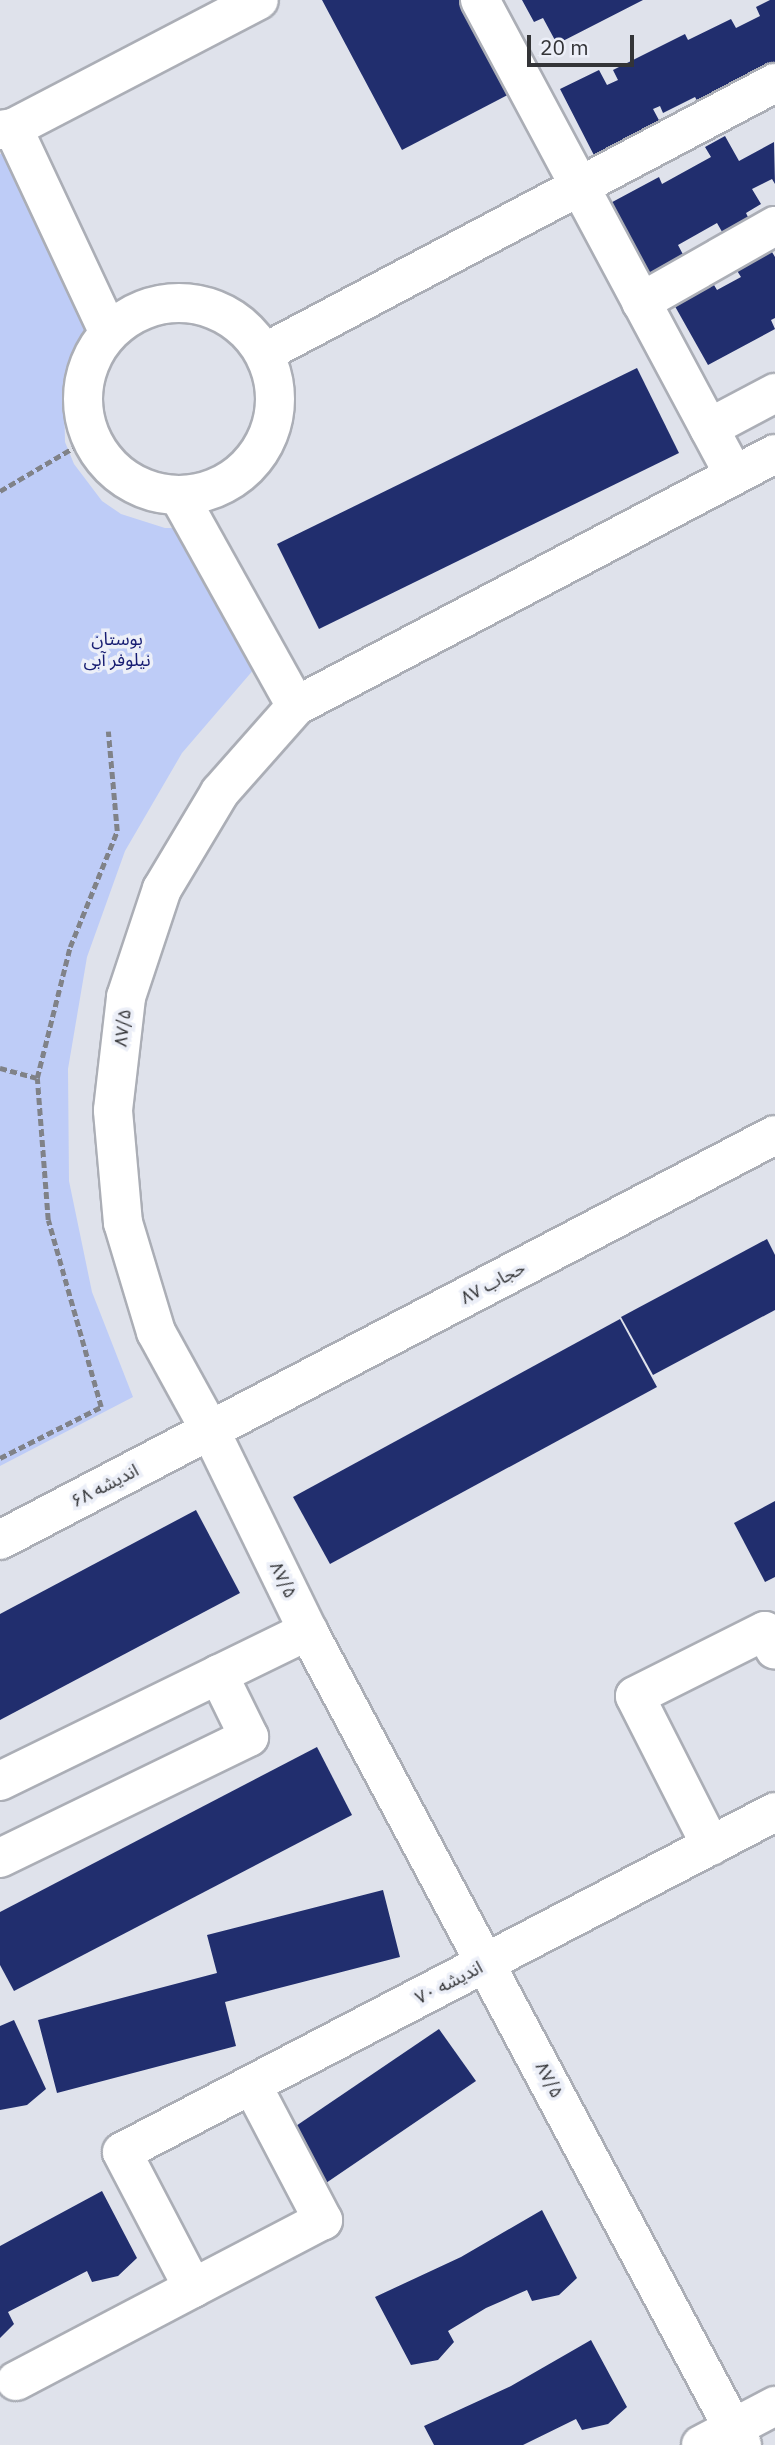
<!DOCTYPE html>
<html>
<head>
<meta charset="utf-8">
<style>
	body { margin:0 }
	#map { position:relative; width:775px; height:2445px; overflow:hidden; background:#dfe2eb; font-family:"IBM Plex Sans","Noto Sans Arabic",sans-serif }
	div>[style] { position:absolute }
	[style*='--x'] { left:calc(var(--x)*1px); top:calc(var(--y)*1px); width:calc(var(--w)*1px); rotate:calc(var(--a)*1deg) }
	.green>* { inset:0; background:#beccf7 }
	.building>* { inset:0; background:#212e6e }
	.path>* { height:4.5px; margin-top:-2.25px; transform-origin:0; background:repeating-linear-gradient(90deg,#808288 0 7px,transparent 0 10.5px) }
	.roads { filter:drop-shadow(2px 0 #abaeb6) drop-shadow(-2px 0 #abaeb6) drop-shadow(0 2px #abaeb6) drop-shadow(0 -2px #abaeb6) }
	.minor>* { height:38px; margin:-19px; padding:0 19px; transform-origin:19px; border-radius:19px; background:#fff }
	.minor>.ring { margin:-19px; padding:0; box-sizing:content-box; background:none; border:38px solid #fff; border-radius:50% }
	span { translate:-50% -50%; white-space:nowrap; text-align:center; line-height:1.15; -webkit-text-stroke:7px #eceff8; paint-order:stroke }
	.park-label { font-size:18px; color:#171d72 }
	.street-label { font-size:18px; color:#333437 }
	.scale { position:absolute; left:527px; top:35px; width:107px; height:32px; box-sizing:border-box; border:4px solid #333437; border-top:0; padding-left:9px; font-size:21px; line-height:24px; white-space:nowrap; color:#333437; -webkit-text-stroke:5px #eceff8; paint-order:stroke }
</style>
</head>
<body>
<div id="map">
	<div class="green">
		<div style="clip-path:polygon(5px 153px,94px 336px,79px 353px,64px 397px,65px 442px,74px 464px,102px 501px,121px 514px,165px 528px,188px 528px,255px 668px,182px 753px,125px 851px,87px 957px,68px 1069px,69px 1181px,92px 1292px,133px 1397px,0 1466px,0 154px)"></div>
	</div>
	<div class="building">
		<div style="clip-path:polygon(322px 0,474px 0,521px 88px,402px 150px)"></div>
		<div style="clip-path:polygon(522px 0,643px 0,557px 44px,543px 18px,534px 22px)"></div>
		<div style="clip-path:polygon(770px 0,775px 0,775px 75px,699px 104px,695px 97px,663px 113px,660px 106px,653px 109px,661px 124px,599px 165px,560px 89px,599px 70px,607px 85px,618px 80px,613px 70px,685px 34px,688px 40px,731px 19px,736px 28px,760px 16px,756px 7px)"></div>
		<div style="clip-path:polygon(725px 136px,739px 161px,774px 142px,775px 184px,772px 179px,752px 189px,761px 204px,746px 213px,751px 223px,725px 237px,717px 223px,678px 245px,688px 264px,647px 286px,603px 207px,659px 177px,662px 184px,711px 157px,705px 147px)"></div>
		<div style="clip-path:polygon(769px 247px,775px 257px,775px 318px,771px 320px,775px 329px,708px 365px,672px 301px,711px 280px,717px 290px,741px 277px,734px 266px)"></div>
		<div style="clip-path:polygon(637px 368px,679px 453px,319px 629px,277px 544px)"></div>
		<div style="clip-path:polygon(767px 1239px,775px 1255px,775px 1310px,653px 1375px,621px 1317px)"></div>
		<div style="clip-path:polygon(620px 1319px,657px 1387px,330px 1564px,293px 1497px)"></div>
		<div style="clip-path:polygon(775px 1501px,775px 1577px,765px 1582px,734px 1523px)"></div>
		<div style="clip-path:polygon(196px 1510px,240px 1593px,0 1720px,0 1614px)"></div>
		<div style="clip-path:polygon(317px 1747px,352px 1815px,14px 1991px,0 1965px,0 1912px)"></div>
		<div style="clip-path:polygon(383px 1890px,400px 1957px,225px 2002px,236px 2046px,57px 2093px,38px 2020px,217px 1973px,207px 1935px)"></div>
		<div style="clip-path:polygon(14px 2020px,46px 2089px,27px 2105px,0 2110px,0 2026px)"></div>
		<div style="clip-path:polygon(439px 2029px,476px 2081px,326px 2183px,290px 2130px)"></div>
		<div style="clip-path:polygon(102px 2191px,137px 2258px,118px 2276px,92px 2282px,87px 2271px,8px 2312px,14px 2324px,0 2338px,0 2246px)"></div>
		<div style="clip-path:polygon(542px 2210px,577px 2278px,559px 2295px,532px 2301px,527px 2290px,486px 2308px,448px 2331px,454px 2342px,438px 2360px,411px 2365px,375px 2297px,461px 2257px)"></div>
		<div style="clip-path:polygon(591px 2340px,627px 2407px,608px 2424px,582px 2430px,576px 2419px,523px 2445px,434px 2445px,424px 2426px,511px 2386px)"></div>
	</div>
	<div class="path">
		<div style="--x:0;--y:491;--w:104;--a:-30.5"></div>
		<div style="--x:0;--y:1068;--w:38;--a:15"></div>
		<div style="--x:0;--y:1458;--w:113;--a:-26.8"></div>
		<div style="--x:101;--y:1407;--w:194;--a:-105.8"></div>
		<div style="--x:48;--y:1220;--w:142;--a:-94.4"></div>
		<div style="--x:37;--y:1078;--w:135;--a:-75.9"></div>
		<div style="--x:70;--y:947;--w:125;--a:-67.9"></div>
		<div style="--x:117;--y:831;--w:100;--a:-95.1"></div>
	</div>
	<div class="roads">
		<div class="minor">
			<div style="--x:480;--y:0;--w:539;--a:61.86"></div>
			<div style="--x:13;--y:128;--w:226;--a:64.9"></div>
			<div style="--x:0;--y:130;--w:13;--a:-9"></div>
			<div style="--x:13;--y:128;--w:277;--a:-27.5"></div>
			<div style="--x:641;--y:302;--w:154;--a:-29.6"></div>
			<div class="ring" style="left:83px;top:303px;width:154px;height:154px"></div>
			<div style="--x:264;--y:353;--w:578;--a:-27.85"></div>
			<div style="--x:709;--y:428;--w:75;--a:-27.9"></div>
			<div style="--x:179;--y:496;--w:240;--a:60.9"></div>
			<div style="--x:0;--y:1540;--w:874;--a:-27.59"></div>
			<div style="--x:0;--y:1781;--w:343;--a:-26"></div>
			<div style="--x:711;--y:1846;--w:168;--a:-116.9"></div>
			<div style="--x:635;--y:1696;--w:145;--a:-26.6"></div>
			<div style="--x:765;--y:1631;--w:21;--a:62"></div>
			<div style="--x:0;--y:1858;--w:277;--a:-25.9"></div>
			<div style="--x:249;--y:1737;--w:70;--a:-116.2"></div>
			<div style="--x:252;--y:2085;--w:153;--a:62.3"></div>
			<div style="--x:323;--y:2220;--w:147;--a:152.4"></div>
			<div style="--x:193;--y:2288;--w:153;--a:-117.6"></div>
			<div style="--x:122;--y:2152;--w:736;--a:-27.5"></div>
			<div style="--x:16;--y:2381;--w:200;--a:-27.7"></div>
			<div style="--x:701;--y:2445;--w:84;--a:-27.8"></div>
			<div style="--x:742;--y:2445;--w:922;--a:-118.07"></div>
			<div style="--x:308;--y:1631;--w:221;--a:-116"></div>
			<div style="--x:211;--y:1432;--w:114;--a:-118.8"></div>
			<div style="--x:156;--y:1332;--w:114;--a:-106.8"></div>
			<div style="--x:123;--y:1223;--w:113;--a:-95.1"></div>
			<div style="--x:113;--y:1110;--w:114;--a:-83.4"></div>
			<div style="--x:126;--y:997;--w:114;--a:-71.6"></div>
			<div style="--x:162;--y:889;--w:113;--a:-59.1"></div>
			<div style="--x:220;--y:792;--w:115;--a:-48.5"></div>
			<div style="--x:296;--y:706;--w:541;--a:-27.75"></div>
		</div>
	</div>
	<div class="park-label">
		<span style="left:117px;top:650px">بوستان<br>نیلوفر آبی</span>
	</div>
	<div class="street-label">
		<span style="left:123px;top:1028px;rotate:-83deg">۸۷/۵</span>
		<span style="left:493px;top:1283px;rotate:-28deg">حجاب ۸۷</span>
		<span style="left:105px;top:1486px;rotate:-27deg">اندیشه ۶۸</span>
		<span style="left:283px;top:1580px;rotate:64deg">۸۷/۵</span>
		<span style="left:449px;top:1983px;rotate:-27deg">اندیشه ۷۰</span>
		<span style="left:549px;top:2080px;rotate:62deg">۸۷/۵</span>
	</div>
	<div class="scale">20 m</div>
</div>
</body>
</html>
